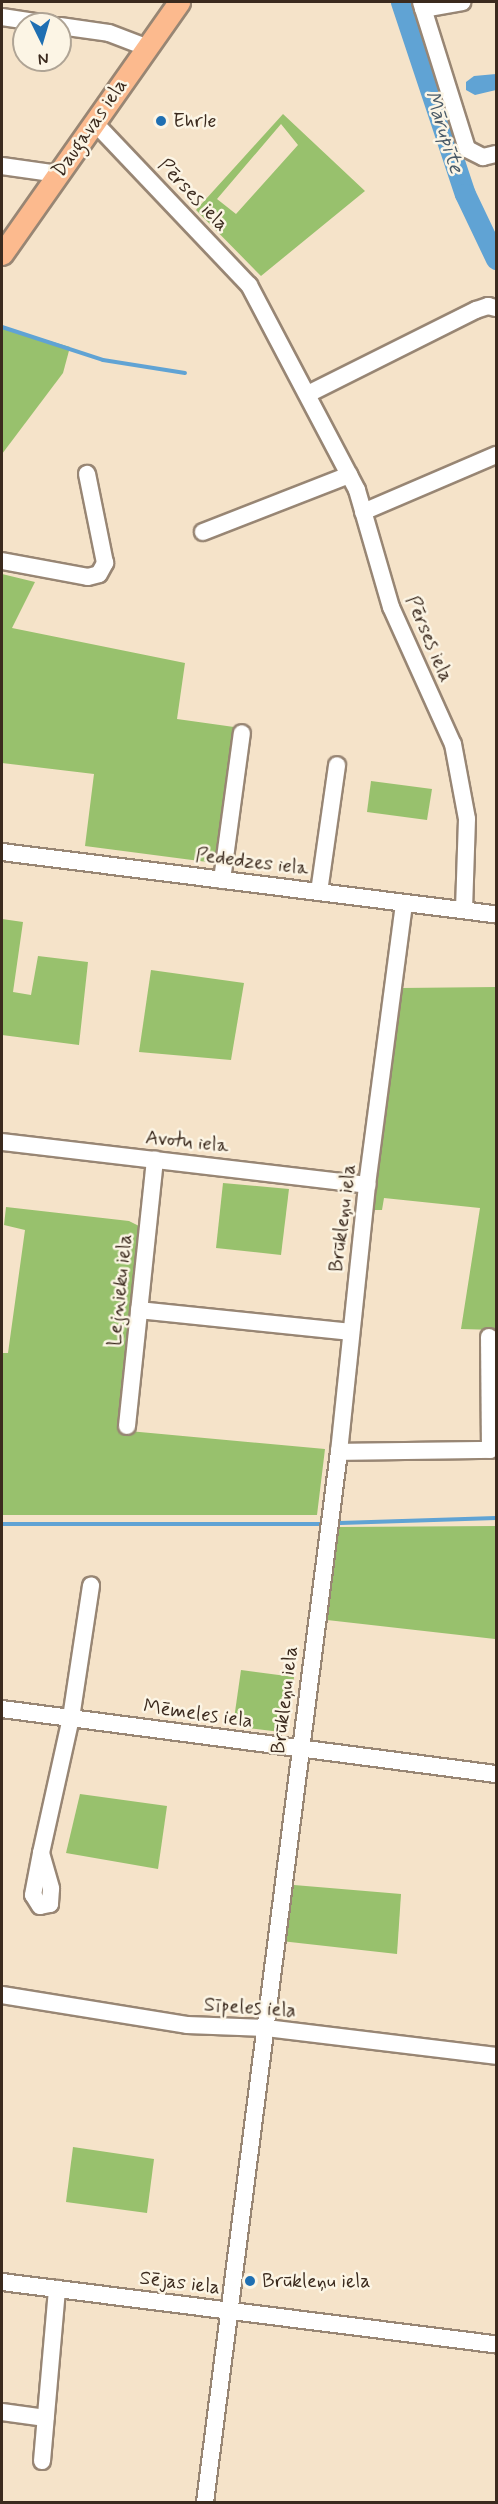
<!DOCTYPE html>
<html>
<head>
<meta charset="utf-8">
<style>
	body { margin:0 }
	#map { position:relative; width:498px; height:2504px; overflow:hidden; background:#f5e3c9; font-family:Mynerve,sans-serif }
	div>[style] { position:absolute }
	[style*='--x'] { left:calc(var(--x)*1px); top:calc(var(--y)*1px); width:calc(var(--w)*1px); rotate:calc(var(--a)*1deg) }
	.green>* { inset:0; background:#98c16d }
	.water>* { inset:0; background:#60a3d4 }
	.stream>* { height:4px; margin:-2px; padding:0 2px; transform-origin:2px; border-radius:2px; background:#60a3d4 }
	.river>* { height:21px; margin:-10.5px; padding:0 10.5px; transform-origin:10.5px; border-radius:10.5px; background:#60a3d4 }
	.roads { filter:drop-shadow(2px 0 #988674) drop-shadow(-2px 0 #988674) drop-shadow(0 2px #988674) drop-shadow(0 -2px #988674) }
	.minor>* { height:16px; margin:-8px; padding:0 8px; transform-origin:8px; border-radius:8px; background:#fff }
	.major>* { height:21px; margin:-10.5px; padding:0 10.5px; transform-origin:10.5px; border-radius:10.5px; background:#fcba8e }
	.dots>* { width:16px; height:16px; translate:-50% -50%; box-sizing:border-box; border:3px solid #fcf5e5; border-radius:50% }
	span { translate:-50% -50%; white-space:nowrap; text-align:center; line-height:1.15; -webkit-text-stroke:5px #fcf5e5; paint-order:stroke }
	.poi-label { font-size:20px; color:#3b2a1e }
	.left { translate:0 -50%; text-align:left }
	.street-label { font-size:20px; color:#3b2a1e }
	.water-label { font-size:21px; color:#4a5a67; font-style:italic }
	.frame { position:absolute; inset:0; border:3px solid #3b2a1e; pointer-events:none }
	.north { position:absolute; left:12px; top:12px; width:60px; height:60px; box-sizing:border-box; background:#fcf5e5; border:2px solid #afa495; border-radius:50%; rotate:175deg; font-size:16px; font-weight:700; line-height:24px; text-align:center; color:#3b2a1e }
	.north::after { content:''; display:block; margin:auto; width:21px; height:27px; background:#1f6fb2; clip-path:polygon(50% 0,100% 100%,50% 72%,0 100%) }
</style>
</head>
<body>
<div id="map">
	<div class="green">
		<div style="clip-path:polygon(evenodd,283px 114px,365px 191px,261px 276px,196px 210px,283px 114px,281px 124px,298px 145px,236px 214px,217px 199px,281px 124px)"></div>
		<div style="clip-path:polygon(2px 327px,70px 347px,63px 373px,2px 454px)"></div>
		<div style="clip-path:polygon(2px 574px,35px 582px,12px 628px,185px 663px,177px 719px,234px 727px,215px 863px,85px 846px,94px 774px,2px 763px)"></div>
		<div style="clip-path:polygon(371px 781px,432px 789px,427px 820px,367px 812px)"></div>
		<div style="clip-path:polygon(2px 919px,23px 922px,13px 992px,31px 995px,38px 956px,88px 962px,79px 1045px,2px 1035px)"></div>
		<div style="clip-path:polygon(151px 970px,244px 983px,231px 1060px,139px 1052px)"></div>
		<div style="clip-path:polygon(496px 987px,496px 1330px,461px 1329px,480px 1208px,384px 1198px,382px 1210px,370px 1210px,373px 1184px,377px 1184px,401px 988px)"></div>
		<div style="clip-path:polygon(223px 1183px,289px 1189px,281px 1255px,216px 1248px)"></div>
		<div style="clip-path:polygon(6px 1207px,129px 1221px,141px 1227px,118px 1430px,325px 1449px,317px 1515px,2px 1515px,2px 1353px,8px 1353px,25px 1230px,4px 1225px)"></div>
		<div style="clip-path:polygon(496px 1526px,495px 1639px,327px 1620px,339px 1527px)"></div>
		<div style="clip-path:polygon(241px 1670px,294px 1677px,288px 1726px,281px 1732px,233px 1726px)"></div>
		<div style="clip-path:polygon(80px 1794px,167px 1806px,158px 1869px,66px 1853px)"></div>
		<div style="clip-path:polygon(294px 1885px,401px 1894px,397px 1954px,281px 1941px,287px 1893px)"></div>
		<div style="clip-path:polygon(73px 2147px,154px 2159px,147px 2213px,66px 2202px)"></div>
	</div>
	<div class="water">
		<div style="clip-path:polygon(496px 74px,496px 90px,475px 95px,466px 90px,466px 82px,474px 76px)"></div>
	</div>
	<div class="stream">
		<div style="--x:2;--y:327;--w:106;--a:18.1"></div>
		<div style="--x:103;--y:360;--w:83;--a:9"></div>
		<div style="--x:340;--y:1523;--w:156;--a:-1.8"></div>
		<div style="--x:2;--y:1524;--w:319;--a:0"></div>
	</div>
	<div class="river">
		<div style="--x:401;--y:2;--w:202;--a:71.6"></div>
		<div style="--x:465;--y:194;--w:72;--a:64.5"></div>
	</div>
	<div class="roads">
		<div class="minor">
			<div style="--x:421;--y:2;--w:154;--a:72.6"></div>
			<div style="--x:467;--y:149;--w:18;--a:27"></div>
			<div style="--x:483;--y:157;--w:13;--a:-13"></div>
			<div style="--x:423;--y:9;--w:40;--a:-10"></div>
			<div style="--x:2;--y:17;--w:48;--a:8.5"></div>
			<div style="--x:60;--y:26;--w:49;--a:8.1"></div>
			<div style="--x:109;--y:33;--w:40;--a:21"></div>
			<div style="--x:95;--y:123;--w:224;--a:46.5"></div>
			<div style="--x:249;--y:285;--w:232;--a:62.2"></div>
			<div style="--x:357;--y:490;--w:122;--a:73.8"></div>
			<div style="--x:391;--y:607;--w:150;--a:65.7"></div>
			<div style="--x:453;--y:744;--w:76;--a:79.4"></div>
			<div style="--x:467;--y:819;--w:91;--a:91.9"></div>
			<div style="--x:2;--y:166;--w:57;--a:8.1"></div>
			<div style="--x:308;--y:394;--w:188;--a:-26.6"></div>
			<div style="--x:476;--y:310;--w:13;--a:-18"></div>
			<div style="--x:488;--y:306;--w:8;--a:14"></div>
			<div style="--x:363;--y:512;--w:145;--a:-23.2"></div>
			<div style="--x:203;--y:532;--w:157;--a:-21.3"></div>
			<div style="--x:2;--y:561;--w:87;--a:10.5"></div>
			<div style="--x:88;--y:577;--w:11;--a:-15"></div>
			<div style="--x:99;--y:574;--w:13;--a:-61"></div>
			<div style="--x:105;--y:563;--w:91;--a:-101.4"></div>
			<div style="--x:2;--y:852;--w:498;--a:7.2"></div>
			<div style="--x:222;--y:880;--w:148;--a:-82.3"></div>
			<div style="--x:319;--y:892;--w:128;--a:-81.9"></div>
			<div style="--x:2;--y:1142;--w:368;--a:6.7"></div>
			<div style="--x:139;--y:1310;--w:213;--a:5.9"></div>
			<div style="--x:127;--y:1426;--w:268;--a:-84"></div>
			<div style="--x:339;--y:1452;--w:151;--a:-0.8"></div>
			<div style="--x:490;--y:1450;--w:113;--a:-90.5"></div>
			<div style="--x:2;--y:1709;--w:498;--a:7.5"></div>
			<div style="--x:41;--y:1853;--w:37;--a:74"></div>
			<div style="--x:51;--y:1889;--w:15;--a:94"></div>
			<div style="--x:50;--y:1904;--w:10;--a:169"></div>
			<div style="--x:40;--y:1906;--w:13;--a:-122"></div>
			<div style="--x:33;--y:1895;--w:43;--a:-79.2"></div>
			<div style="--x:41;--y:1853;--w:138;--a:-77.5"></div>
			<div style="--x:71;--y:1718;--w:134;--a:-81.4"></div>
			<div style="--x:2;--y:1995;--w:187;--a:9.2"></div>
			<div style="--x:187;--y:2025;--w:79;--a:2.2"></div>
			<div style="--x:266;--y:2028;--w:232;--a:6.9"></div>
			<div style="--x:2;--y:2282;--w:498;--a:7.2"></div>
			<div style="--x:2;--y:2412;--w:44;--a:7.8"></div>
			<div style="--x:42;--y:2461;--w:173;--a:-85"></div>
			<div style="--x:205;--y:2502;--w:1059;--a:-82.73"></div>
			<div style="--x:339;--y:1452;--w:268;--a:-84"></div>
			<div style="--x:367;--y:1185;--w:284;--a:-82.5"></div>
		</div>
		<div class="major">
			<div style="--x:2;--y:254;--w:308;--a:-54.9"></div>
		</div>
	</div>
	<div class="dots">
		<div style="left:161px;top:121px;background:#1f6fb2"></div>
		<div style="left:250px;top:2281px;background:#1f6fb2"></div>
	</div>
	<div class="poi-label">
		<span class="left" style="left:173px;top:121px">Ehrle</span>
		<span class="left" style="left:262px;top:2281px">Brūkleņu iela</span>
	</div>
	<div class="street-label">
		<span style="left:90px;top:128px;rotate:-55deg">Daugavas iela</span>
		<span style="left:193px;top:195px;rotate:46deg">Pērses iela</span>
		<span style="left:429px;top:639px;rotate:67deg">Pērses iela</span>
		<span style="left:252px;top:862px;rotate:7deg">Pededzes iela</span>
		<span style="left:187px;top:1142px;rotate:6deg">Avotu iela</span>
		<span style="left:343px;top:1218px;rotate:-83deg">Brūkleņu iela</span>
		<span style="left:120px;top:1290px;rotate:-84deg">Lejnieku iela</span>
		<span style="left:285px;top:1700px;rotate:-83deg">Brūkleņu iela</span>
		<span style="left:198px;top:1714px;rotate:8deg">Mēmeles iela</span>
		<span style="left:250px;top:2008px;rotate:4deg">Sīpeles iela</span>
		<span style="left:180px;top:2283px;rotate:7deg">Sējas iela</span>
	</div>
	<div class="water-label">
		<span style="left:444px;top:132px;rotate:72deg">Mārupīte</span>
	</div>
	<div class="frame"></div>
	<div class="north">N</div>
</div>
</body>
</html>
